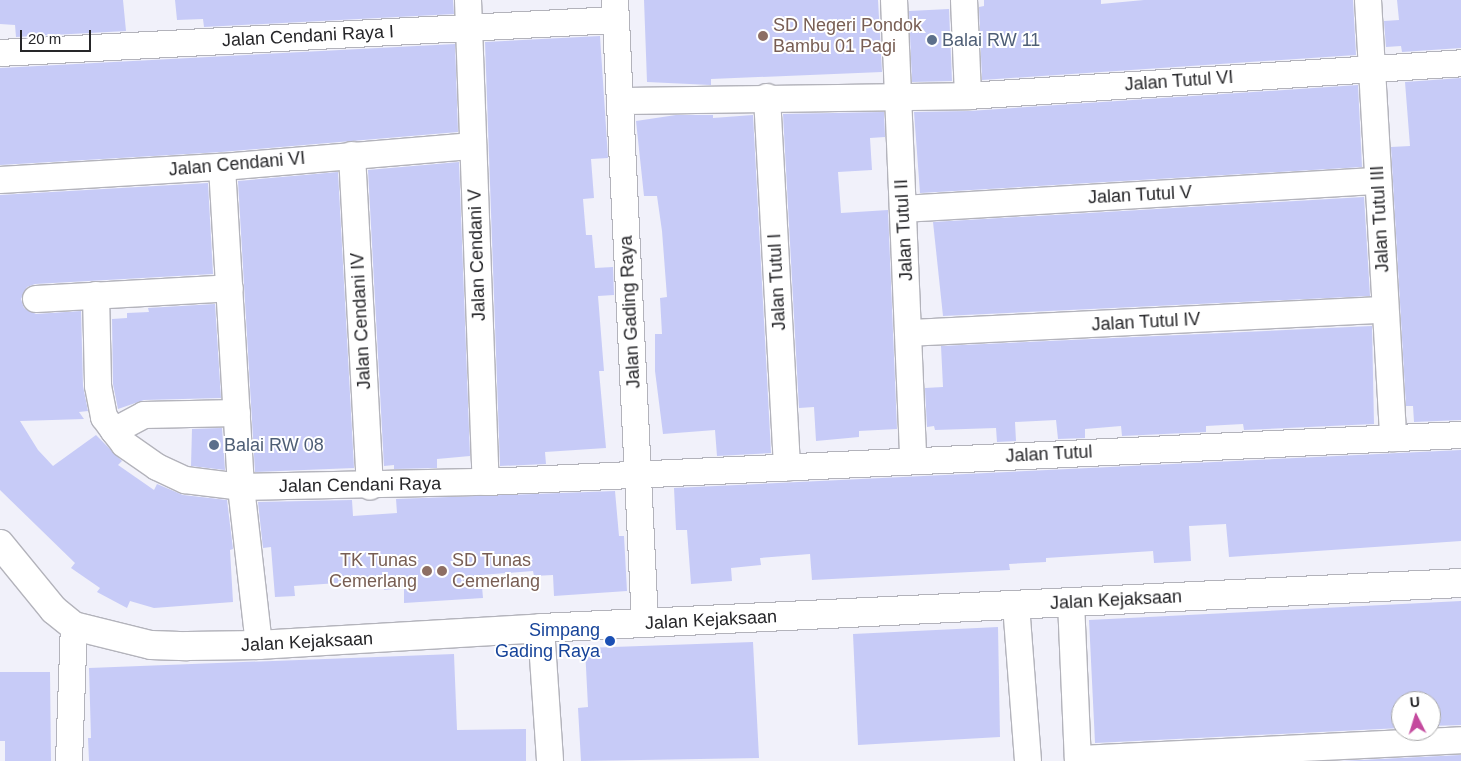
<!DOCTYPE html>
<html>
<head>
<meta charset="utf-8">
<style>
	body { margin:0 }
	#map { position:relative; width:1461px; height:761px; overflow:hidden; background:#f1f1fa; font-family:Helvetica,sans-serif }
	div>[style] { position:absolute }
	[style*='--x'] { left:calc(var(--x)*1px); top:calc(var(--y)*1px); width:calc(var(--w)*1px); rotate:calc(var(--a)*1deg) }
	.building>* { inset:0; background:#c7cbf7 }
	.roads { filter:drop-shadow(1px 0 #b3b3bb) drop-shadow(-1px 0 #b3b3bb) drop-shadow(0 1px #b3b3bb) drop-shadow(0 -1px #b3b3bb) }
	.street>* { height:26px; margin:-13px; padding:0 13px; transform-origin:13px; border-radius:13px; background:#fff }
	.secondary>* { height:28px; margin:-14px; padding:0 14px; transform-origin:14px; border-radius:14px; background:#fff }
	.dots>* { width:14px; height:14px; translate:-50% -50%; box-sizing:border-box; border:2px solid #fff; border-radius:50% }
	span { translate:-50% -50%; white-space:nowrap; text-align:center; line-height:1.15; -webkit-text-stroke:4px #fff; paint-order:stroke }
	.education-label { font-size:18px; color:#785e54 }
	.left { translate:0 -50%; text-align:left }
	.right { translate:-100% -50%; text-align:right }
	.street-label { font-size:18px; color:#262629 }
	.service-label { font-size:18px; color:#4e5e75 }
	.transit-label { font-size:18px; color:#164399 }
	.north { position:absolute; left:1391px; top:691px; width:50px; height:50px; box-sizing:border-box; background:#fff; border:1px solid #a8a8a9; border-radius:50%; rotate:355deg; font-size:14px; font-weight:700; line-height:20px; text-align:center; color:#262629 }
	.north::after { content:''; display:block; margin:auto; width:18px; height:22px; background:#c44a9e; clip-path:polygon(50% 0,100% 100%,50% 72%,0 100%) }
	.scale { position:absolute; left:20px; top:30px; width:71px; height:22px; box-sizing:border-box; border:2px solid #262629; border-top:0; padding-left:6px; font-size:15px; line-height:18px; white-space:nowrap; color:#262629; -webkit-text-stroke:4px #fff; paint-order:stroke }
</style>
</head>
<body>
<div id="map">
	<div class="building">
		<div style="clip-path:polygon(0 0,123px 0,126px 31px,16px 37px,15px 25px,0 24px)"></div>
		<div style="clip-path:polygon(175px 0,453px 0,454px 14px,204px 27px,203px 19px,177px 20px)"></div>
		<div style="clip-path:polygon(644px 0,878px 0,882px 72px,711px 79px,711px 85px,647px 82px)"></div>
		<div style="clip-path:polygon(984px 0,1101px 0,1101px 4px,1144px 0,1353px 0,1356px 55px,982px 80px,979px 7px,984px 6px)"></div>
		<div style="clip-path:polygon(1397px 0,1461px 0,1461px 48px,1402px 52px,1401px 46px,1386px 47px,1384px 21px,1399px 20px)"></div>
		<div style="clip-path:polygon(949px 9px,952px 81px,912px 82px,909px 11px)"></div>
		<div style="clip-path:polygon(600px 36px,608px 158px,591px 159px,594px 198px,583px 199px,586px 235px,592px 235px,595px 268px,613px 267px,614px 295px,598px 296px,604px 371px,599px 371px,606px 448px,545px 452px,546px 464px,500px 466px,485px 42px)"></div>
		<div style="clip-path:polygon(455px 44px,458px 132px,221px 152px,0 165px,0 68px)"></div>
		<div style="clip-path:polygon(1461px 78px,1461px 420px,1414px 422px,1413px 406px,1406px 406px,1391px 147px,1410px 146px,1405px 82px)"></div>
		<div style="clip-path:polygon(1358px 85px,1362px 167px,920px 193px,914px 112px,969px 111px)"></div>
		<div style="clip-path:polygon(884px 112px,885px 137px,870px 138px,872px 170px,838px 172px,841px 213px,888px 210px,897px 429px,859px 431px,859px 437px,816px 441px,814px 407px,799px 408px,783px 114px)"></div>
		<div style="clip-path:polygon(676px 115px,713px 115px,713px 118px,753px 115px,771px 453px,717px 456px,715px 430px,663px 434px,655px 371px,655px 334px,662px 334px,660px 298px,667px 297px,662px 231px,657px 196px,644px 196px,636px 121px)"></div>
		<div style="clip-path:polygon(459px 162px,470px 456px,437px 459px,437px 468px,394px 469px,394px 465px,384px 466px,368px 170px)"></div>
		<div style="clip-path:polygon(338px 172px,354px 468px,255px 472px,238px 181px)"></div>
		<div style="clip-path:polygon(208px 183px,213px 274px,35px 284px,27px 287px,21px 299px,24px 308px,36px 314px,81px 311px,83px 386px,88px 411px,79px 412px,84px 419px,20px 421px,38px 450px,53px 466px,96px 435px,122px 461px,118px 465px,154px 490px,157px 484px,183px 495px,227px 500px,233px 549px,230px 550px,233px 602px,154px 608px,130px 601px,127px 608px,97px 592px,100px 588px,71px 568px,75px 563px,0 490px,0 195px)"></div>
		<div style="clip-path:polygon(1364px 197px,1370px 296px,943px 316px,933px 222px)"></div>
		<div style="clip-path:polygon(215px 304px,221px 398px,144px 400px,118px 409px,113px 384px,112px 319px,127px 318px,127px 313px,149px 312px,148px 308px)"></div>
		<div style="clip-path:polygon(1372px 326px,1374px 424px,1244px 430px,1243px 424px,1206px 426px,1206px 432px,1122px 436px,1121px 426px,1085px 429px,1085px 438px,1058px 439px,1056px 420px,1015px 422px,1016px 441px,997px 442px,996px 428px,935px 430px,934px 426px,927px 427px,925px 388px,943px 387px,941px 346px)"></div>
		<div style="clip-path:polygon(222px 428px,225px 470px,191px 466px,192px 429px)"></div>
		<div style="clip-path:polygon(1461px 450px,1461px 541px,1229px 557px,1226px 524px,1189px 526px,1191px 561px,1154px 563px,1153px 551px,1046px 558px,1046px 562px,1009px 564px,1010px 570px,812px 580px,810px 554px,760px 558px,761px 565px,731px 568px,732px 581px,691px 584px,687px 530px,676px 530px,674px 488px)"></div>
		<div style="clip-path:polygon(615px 491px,619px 536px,624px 536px,627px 591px,554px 596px,553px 575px,534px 576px,533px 571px,481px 575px,483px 598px,404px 603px,404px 588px,384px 590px,383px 580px,294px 586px,295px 596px,275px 597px,271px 547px,263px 548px,258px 502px,352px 500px,353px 516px,397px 513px,396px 499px)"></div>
		<div style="clip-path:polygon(1461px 601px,1461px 725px,1431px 726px,1431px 701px,1401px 701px,1401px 728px,1095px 743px,1089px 620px)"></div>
		<div style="clip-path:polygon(998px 627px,1000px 737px,858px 745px,853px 634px)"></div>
		<div style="clip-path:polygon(753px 642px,759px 758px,581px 761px,578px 708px,588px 707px,585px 648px)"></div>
		<div style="clip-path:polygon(454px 654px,457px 730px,526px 729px,526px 761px,89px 761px,88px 738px,91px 738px,89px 668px)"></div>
		<div style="clip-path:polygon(0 672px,50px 672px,51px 761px,5px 761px,5px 741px,0 741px)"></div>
		<div style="clip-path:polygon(1461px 755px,1461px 761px,1340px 761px)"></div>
	</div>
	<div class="roads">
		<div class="street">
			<div style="--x:468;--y:0;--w:482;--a:87.9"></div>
			<div style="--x:615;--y:0;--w:624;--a:87.24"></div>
			<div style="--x:894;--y:0;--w:461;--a:87.6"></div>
			<div style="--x:964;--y:0;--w:96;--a:87.6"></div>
			<div style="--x:1368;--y:0;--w:439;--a:86.7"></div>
			<div style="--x:0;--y:53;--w:617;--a:-3.07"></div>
			<div style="--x:767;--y:97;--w:371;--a:86.9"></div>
			<div style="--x:620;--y:101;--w:348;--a:-0.8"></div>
			<div style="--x:968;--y:96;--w:494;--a:-3.8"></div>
			<div style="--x:352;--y:155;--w:332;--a:86.9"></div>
			<div style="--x:222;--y:167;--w:321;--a:86.6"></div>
			<div style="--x:241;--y:487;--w:159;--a:83.5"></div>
			<div style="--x:0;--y:180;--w:222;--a:-3.4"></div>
			<div style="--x:222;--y:167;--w:252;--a:-4.8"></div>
			<div style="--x:903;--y:209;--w:476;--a:-3.4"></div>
			<div style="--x:96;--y:295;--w:91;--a:88.7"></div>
			<div style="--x:98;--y:386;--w:32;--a:79"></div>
			<div style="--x:104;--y:417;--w:17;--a:54"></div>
			<div style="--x:114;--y:431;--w:16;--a:52"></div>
			<div style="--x:124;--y:444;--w:40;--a:34.9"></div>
			<div style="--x:157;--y:467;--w:31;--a:25"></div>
			<div style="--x:185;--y:480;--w:56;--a:7.1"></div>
			<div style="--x:241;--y:487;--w:245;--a:-1.2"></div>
			<div style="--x:486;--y:482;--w:976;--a:-2.76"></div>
			<div style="--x:36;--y:299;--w:194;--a:-3.2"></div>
			<div style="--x:909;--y:333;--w:476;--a:-2.8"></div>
			<div style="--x:114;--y:431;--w:34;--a:-28"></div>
			<div style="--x:144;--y:415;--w:93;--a:-1.2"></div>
			<div style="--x:1071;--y:602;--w:159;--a:87.5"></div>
			<div style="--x:1016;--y:605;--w:156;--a:85.6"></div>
			<div style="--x:541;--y:628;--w:133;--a:86.1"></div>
			<div style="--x:1078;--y:759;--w:383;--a:-2.8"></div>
			<div style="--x:69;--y:761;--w:135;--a:-87.9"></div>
		</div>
		<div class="secondary">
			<div style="--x:0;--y:544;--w:85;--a:50.7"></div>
			<div style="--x:54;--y:610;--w:26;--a:39"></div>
			<div style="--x:74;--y:626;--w:79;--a:13.9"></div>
			<div style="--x:151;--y:645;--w:36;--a:2"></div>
			<div style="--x:187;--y:646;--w:72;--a:-0.8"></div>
			<div style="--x:259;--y:645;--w:283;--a:-3.4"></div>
			<div style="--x:541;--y:628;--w:921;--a:-2.8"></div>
		</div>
	</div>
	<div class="dots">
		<div style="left:763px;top:36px;background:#8d6e63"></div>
		<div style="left:932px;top:40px;background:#5c6f8a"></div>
		<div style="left:214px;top:445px;background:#5c6f8a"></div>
		<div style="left:427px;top:571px;background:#8d6e63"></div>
		<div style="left:442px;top:571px;background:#8d6e63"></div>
		<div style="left:610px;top:641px;background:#1a4fb4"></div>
	</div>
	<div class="education-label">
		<span class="left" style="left:773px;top:36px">SD Negeri Pondok<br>Bambu 01 Pagi</span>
		<span class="right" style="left:417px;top:571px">TK Tunas<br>Cemerlang</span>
		<span class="left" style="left:452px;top:571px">SD Tunas<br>Cemerlang</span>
	</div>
	<div class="street-label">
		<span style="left:308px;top:36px;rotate:-3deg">Jalan Cendani Raya I</span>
		<span style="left:1179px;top:81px;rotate:-4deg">Jalan Tutul VI</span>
		<span style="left:237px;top:164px;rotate:-5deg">Jalan Cendani VI</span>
		<span style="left:1140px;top:195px;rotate:-3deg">Jalan Tutul V</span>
		<span style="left:1380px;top:219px;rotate:-93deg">Jalan Tutul III</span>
		<span style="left:904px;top:230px;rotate:-93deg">Jalan Tutul II</span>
		<span style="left:477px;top:255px;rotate:-92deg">Jalan Cendani V</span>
		<span style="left:777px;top:282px;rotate:-93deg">Jalan Tutul I</span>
		<span style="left:630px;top:312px;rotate:-93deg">Jalan Gading Raya</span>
		<span style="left:361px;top:321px;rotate:-93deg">Jalan Cendani IV</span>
		<span style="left:1146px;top:322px;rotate:-3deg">Jalan Tutul IV</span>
		<span style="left:1049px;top:454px;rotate:-3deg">Jalan Tutul</span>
		<span style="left:360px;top:485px;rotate:-1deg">Jalan Cendani Raya</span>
		<span style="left:1116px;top:600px;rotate:-3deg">Jalan Kejaksaan</span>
		<span style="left:711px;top:620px;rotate:-3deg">Jalan Kejaksaan</span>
		<span style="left:307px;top:642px;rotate:-3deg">Jalan Kejaksaan</span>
	</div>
	<div class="service-label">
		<span class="left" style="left:942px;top:40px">Balai RW 11</span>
		<span class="left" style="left:224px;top:445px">Balai RW 08</span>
	</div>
	<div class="transit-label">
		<span class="right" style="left:600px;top:641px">Simpang<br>Gading Raya</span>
	</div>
	<div class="north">U</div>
	<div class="scale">20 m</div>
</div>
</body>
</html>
